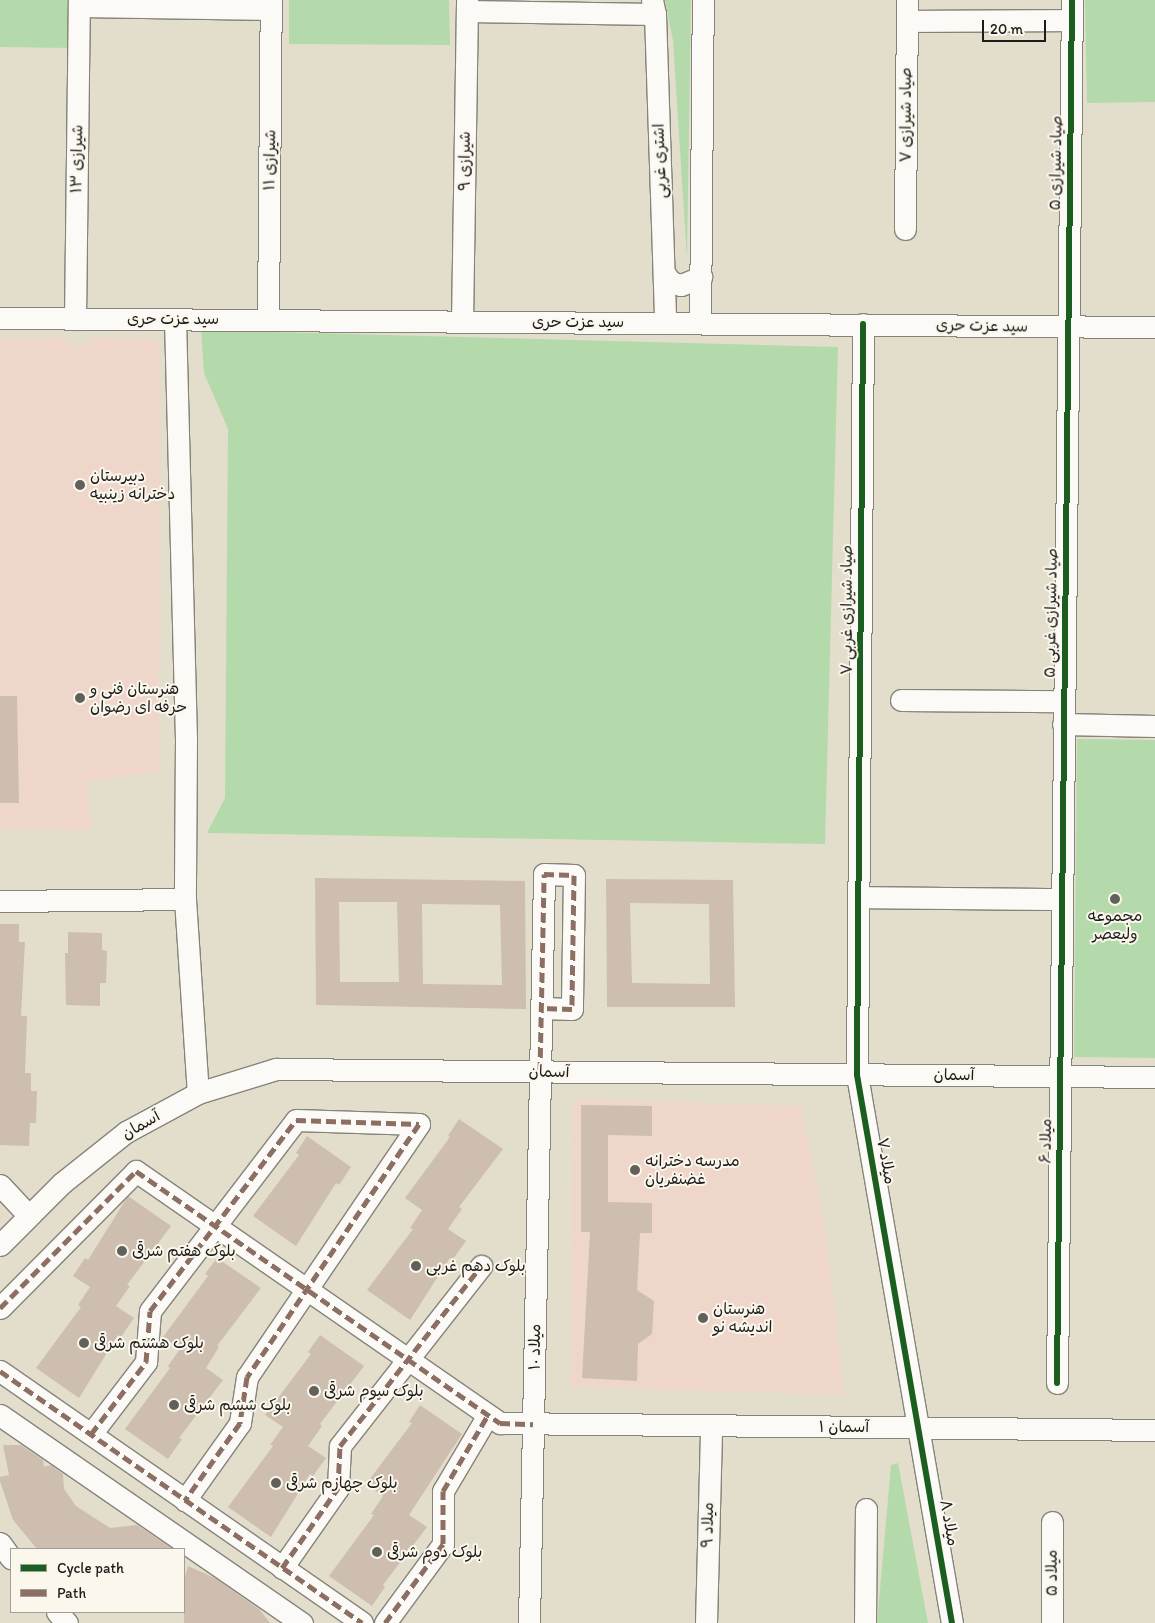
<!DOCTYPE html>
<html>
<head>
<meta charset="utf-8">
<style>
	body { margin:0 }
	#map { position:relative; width:1155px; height:1623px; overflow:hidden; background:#e3decc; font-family:Itim,"Playpen Sans Arabic",sans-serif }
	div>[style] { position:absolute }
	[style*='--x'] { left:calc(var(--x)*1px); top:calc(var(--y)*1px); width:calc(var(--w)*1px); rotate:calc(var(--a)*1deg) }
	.built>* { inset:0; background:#eed6cb }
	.green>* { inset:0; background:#b4daab }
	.building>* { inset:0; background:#cebeb0 }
	.roads { filter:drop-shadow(1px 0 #86837a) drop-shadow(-1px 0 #86837a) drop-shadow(0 1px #86837a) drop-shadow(0 -1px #86837a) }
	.minor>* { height:21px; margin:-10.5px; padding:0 10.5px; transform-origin:10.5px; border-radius:10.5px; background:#fbfaf7 }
	.quiet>* { height:5px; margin-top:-2.5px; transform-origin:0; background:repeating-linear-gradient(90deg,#8d6e63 0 10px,transparent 0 15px) }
	.cycleway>* { height:6px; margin:-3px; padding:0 3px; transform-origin:3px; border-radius:3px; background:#1b5e20 }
	.dots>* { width:14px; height:14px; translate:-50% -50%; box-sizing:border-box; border:2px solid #fbf7ec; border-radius:50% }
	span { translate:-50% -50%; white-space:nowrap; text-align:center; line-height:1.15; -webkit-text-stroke:4px #fbf7ec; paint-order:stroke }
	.street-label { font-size:16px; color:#1c1c1c }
	.poi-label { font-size:16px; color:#1c1c1c }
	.left { translate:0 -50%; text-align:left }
	.legend { position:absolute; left:10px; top:1548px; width:175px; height:65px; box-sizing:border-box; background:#fbf7ec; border:1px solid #a29f99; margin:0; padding:6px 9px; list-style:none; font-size:15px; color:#1c1c1c }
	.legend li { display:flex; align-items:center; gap:10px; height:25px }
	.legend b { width:25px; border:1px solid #a29f99 }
	.scale { position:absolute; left:982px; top:20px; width:64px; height:22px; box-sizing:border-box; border:2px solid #1c1c1c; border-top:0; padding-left:6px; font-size:15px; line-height:18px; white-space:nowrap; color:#1c1c1c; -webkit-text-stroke:4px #fbf7ec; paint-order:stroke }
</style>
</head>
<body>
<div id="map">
	<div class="built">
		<div style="clip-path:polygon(64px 338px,69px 346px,83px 346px,88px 338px,152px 339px,160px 345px,159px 771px,86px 782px,92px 830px,0 829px,0 339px)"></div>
		<div style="clip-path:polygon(573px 1099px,802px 1106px,828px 1248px,844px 1395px,570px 1387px)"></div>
	</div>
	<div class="green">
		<div style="clip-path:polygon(0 0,71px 0,72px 48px,0 47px)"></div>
		<div style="clip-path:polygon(289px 0,449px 0,450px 45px,289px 44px)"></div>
		<div style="clip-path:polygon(665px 0,691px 0,687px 259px,673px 41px)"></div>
		<div style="clip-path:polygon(1085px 0,1155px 0,1155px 102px,1087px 103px)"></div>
		<div style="clip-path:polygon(201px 330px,838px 347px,825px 844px,207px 833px,225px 798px,228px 429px,204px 373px)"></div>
		<div style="clip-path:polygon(1077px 739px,1155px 740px,1155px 1058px,1074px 1057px)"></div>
		<div style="clip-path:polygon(898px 1463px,928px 1623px,877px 1623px,891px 1465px)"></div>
	</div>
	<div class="building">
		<div style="clip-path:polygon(0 696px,17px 696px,19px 803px,0 803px)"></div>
		<div style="clip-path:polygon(evenodd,315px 878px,525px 881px,526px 1009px,316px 1005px,315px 878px,339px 902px,397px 902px,399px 982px,340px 982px,339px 902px,315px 878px,422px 904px,500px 905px,502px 985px,423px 984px,422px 904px)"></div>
		<div style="clip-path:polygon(evenodd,606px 879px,733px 880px,735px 1007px,607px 1007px,606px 879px,630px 903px,709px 904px,710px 984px,632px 983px,630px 903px)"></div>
		<div style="clip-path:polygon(0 924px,19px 924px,19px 942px,25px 942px,21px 1016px,27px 1016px,25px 1073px,31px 1073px,31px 1091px,37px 1091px,36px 1123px,30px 1123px,29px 1146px,0 1145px)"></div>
		<div style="clip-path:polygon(68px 932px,102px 933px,102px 950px,107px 951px,106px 983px,100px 983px,100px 1006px,66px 1005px,65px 953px,68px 953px)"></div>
		<div style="clip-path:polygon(581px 1105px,652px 1106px,652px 1136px,608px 1135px,608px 1202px,652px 1203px,652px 1233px,640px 1233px,637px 1290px,654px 1301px,652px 1334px,638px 1344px,637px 1381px,582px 1378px,590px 1232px,581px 1232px)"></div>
		<div style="clip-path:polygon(459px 1119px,503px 1149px,459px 1207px,462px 1209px,448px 1229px,466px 1241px,453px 1259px,450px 1258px,410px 1320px,367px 1290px,413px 1229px,410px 1228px,422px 1210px,405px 1198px,450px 1137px,448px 1136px)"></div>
		<div style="clip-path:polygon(307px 1136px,351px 1167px,339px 1185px,336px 1183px,296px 1246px,253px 1216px,299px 1155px,296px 1153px)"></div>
		<div style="clip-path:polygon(128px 1196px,171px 1226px,127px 1285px,130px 1286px,116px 1306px,134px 1318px,121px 1337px,118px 1335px,79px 1398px,36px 1368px,81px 1307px,78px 1305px,90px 1287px,73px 1276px,85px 1258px,88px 1260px)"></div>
		<div style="clip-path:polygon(217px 1258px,261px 1288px,217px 1346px,219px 1347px,206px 1368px,223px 1380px,179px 1438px,182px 1439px,168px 1459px,125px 1429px,170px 1368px,168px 1366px,180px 1349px,163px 1337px,208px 1276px,205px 1274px)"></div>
		<div style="clip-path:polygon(320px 1335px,364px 1366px,320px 1424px,322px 1426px,308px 1446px,326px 1458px,313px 1476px,310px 1474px,271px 1537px,228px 1507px,273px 1446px,270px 1445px,283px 1427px,265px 1415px,311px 1354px,308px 1352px)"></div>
		<div style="clip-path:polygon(420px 1405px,462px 1434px,409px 1515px,427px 1527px,383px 1585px,385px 1587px,372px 1606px,329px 1576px,374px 1515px,371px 1514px,383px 1496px,366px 1484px,412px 1423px,409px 1422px)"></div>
		<div style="clip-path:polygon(3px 1445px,21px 1445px,43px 1460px,44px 1467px,51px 1465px,63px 1474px,64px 1489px,76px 1506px,110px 1528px,137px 1525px,173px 1549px,37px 1549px,13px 1520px,0 1481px,0 1477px,9px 1475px)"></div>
		<div style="clip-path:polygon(188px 1566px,215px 1578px,259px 1609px,270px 1623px,184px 1623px,184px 1580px)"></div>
	</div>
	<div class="roads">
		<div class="minor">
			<div style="--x:652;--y:0;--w:14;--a:78"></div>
			<div style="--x:655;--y:14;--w:309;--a:88.1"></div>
			<div style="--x:79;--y:6;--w:192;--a:0.9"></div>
			<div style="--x:467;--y:11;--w:188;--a:0.9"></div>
			<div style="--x:907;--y:21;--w:164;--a:-0.3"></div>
			<div style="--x:905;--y:229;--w:229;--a:-89.5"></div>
			<div style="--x:664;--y:273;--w:11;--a:52"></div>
			<div style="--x:671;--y:282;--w:10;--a:17"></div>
			<div style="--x:681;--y:285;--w:22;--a:-22"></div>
			<div style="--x:0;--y:318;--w:1155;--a:0.45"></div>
			<div style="--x:75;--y:319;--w:319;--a:-89.3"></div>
			<div style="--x:175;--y:319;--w:420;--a:88.5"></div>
			<div style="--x:186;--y:739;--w:160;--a:90.4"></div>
			<div style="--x:185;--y:899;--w:194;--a:86.2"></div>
			<div style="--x:268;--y:320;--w:320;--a:-89.5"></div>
			<div style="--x:462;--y:322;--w:322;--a:-89.1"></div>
			<div style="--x:700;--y:323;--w:323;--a:-89.5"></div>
			<div style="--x:863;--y:324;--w:751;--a:90.46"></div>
			<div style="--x:857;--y:1075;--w:556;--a:80.17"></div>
			<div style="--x:901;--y:700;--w:163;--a:0.4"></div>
			<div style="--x:1063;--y:724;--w:92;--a:1.2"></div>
			<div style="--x:858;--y:897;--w:204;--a:0.6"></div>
			<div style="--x:0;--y:901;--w:185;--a:-0.6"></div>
			<div style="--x:0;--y:1185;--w:42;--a:46.9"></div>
			<div style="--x:0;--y:1245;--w:88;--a:-45"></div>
			<div style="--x:62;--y:1183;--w:82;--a:-38.6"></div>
			<div style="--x:126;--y:1132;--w:82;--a:-28.4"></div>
			<div style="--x:198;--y:1093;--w:82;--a:-17.1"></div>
			<div style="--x:276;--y:1069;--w:879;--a:0.52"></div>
			<div style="--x:0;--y:1308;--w:193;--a:-45.2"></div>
			<div style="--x:136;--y:1171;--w:443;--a:34.7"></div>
			<div style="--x:500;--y:1423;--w:655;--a:0.61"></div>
			<div style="--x:0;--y:1371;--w:441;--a:34.8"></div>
			<div style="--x:1057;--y:1383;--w:1383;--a:-89.38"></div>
			<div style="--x:0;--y:1415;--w:367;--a:34.6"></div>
			<div style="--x:91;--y:1434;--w:91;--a:-52.6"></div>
			<div style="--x:146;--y:1362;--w:51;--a:-85.5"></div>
			<div style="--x:150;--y:1311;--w:240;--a:-52.6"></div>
			<div style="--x:296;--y:1120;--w:123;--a:1.9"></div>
			<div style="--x:419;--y:1124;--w:306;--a:124.2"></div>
			<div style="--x:247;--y:1377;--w:47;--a:98.7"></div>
			<div style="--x:240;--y:1423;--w:95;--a:125.5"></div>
			<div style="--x:0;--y:1543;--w:19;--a:54"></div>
			<div style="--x:282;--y:1568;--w:98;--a:-55"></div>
			<div style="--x:338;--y:1488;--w:42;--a:-87.3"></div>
			<div style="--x:340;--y:1446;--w:229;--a:-51.9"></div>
			<div style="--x:57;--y:1612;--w:15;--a:48"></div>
			<div style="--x:385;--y:1623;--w:98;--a:-53.7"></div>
			<div style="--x:443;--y:1544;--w:53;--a:-90"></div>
			<div style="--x:443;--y:1491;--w:88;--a:-59.4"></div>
			<div style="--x:529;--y:1623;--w:749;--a:-88.85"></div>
			<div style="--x:544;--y:874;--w:30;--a:2"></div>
			<div style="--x:574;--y:875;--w:134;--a:90.9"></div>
			<div style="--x:572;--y:1009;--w:31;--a:-178"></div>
			<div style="--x:706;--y:1623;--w:197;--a:-88.5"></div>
			<div style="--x:865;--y:1623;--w:114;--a:-89.5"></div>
			<div style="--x:1052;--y:1623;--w:101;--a:-90"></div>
		</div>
	</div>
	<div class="quiet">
		<div style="--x:540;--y:1072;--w:198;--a:-88.8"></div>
		<div style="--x:544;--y:874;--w:30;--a:2"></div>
		<div style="--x:574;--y:875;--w:134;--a:90.9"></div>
		<div style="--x:572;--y:1009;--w:31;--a:-178"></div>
		<div style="--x:0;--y:1308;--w:193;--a:-45.2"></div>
		<div style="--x:136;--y:1171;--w:443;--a:34.7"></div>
		<div style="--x:500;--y:1423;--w:33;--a:2"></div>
		<div style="--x:0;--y:1371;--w:441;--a:34.8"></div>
		<div style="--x:91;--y:1434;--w:91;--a:-52.6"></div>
		<div style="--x:146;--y:1362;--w:51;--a:-85.5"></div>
		<div style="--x:150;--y:1311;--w:240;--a:-52.6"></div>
		<div style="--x:296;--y:1120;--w:123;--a:1.9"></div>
		<div style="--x:419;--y:1124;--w:306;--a:124.2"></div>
		<div style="--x:247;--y:1377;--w:47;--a:98.7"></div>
		<div style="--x:240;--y:1423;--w:95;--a:125.5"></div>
		<div style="--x:282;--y:1568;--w:98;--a:-55"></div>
		<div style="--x:338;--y:1488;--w:42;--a:-87.3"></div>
		<div style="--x:340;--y:1446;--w:229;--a:-51.9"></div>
		<div style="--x:385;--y:1623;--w:98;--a:-53.7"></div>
		<div style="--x:443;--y:1544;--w:53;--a:-90"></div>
		<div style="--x:443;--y:1491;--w:88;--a:-59.4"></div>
	</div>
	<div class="cycleway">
		<div style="--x:863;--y:324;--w:751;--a:90.46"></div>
		<div style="--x:857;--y:1075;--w:556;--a:80.17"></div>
		<div style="--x:1057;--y:1383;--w:1383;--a:-89.38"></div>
	</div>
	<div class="dots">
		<div style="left:80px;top:485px;background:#62605a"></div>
		<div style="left:80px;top:698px;background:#62605a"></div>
		<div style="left:1115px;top:899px;background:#62605a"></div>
		<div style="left:635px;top:1170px;background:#62605a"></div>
		<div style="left:122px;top:1251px;background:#62605a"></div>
		<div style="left:416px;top:1266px;background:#62605a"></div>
		<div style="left:703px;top:1318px;background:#62605a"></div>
		<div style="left:84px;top:1343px;background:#62605a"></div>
		<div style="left:314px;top:1391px;background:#62605a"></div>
		<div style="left:174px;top:1405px;background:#62605a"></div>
		<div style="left:276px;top:1483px;background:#62605a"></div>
		<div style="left:377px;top:1552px;background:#62605a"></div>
	</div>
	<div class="street-label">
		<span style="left:906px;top:115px;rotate:-90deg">صیاد شیرازی ۷</span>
		<span style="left:77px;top:159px;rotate:-89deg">شیرازی ۱۳</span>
		<span style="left:270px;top:160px;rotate:-89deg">شیرازی ۱۱</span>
		<span style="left:465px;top:161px;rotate:-90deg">شیرازی ۹</span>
		<span style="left:660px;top:161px;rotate:-92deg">اشتری غربی</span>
		<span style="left:1056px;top:163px;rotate:-89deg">صیاد شیرازی ۵</span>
		<span style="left:173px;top:319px">سید عزت حری</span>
		<span style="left:578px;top:322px">سید عزت حری</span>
		<span style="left:982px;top:326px;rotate:1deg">سید عزت حری</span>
		<span style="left:847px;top:610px;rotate:-90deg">صیاد شیرازی غربی ۷</span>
		<span style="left:1051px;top:613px;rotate:-89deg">صیاد شیرازی غربی ۵</span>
		<span style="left:549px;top:1072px;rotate:1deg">آسمان</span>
		<span style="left:954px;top:1075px">آسمان</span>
		<span style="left:141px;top:1125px;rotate:-30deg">آسمان</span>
		<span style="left:1046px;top:1141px;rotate:-89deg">میلاد ۶</span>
		<span style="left:886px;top:1161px;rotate:80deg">میلاد ۷</span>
		<span style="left:535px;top:1347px;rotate:-89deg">میلاد ۱۰</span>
		<span style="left:844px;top:1427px">آسمان ۱</span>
		<span style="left:949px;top:1523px;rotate:80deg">میلاد ۸</span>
		<span style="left:708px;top:1525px;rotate:-89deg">میلاد ۹</span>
		<span style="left:1052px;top:1573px;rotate:-90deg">میلاد ۵</span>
	</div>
	<div class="poi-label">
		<span class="left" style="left:90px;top:485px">دبیرستان<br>دخترانه زینبیه</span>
		<span class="left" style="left:90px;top:698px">هنرستان فنی و<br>حرفه ای رضوان</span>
		<span style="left:1115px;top:925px">مجموعه<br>ولیعصر</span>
		<span class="left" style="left:645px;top:1170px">مدرسه دخترانه<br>غضنفریان</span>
		<span class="left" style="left:132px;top:1251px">بلوک هفتم شرقی</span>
		<span class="left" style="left:426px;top:1266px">بلوک دهم غربی</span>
		<span class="left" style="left:713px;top:1318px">هنرستان<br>اندیشه نو</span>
		<span class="left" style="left:94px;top:1343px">بلوک هشتم شرقی</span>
		<span class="left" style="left:324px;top:1391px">بلوک سوم شرقی</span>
		<span class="left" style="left:184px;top:1405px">بلوک ششم شرقی</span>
		<span class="left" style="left:286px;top:1483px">بلوک چهارم شرقی</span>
		<span class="left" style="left:387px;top:1552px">بلوک دوم شرقی</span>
	</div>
	<ul class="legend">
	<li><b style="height:6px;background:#1b5e20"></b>Cycle path</li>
	<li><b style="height:6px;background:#8d6e63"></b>Path</li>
	</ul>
	<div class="scale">20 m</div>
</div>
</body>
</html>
